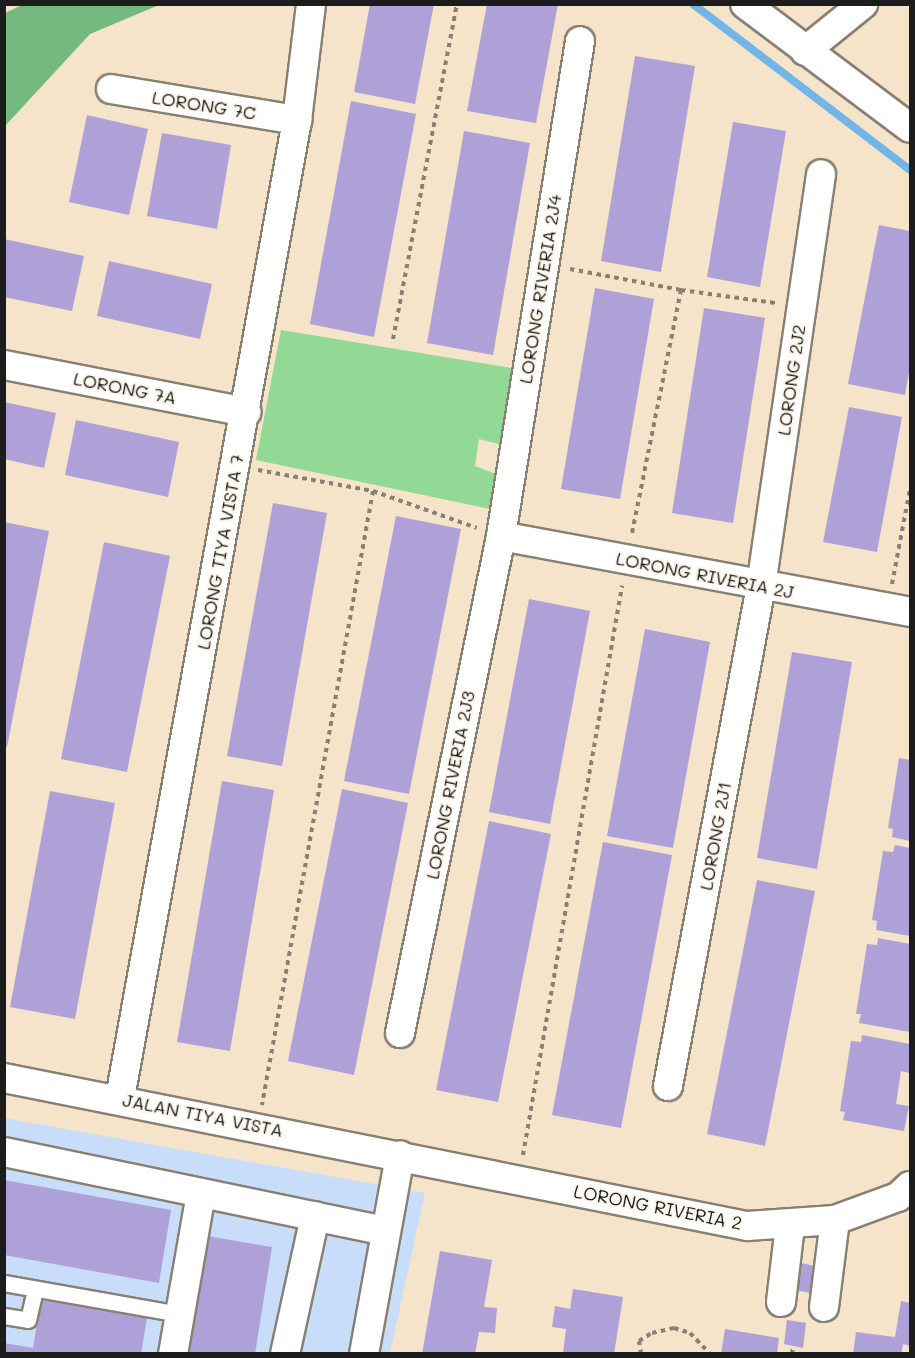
<!DOCTYPE html>
<html>
<head>
<meta charset="utf-8">
<style>
	body { margin:0 }
	#map { position:relative; width:915px; height:1358px; overflow:hidden; background:#f5e3ca; font-family:Mali,sans-serif }
	div>[style] { position:absolute }
	[style*='--x'] { left:calc(var(--x)*1px); top:calc(var(--y)*1px); width:calc(var(--w)*1px); rotate:calc(var(--a)*1deg) }
	.built>* { inset:0; background:#c8ddf9 }
	.green>* { inset:0; background:#91d994 }
	.forest>* { inset:0; background:#74b97e }
	.stream>* { height:8px; margin:-4px; padding:0 4px; transform-origin:4px; border-radius:4px; background:#71b6e7 }
	.building>* { inset:0; background:#ada1d8 }
	.path>* { height:4px; margin-top:-2px; transform-origin:0; background:repeating-linear-gradient(90deg,#888073 0 4.5px,transparent 0 9px) }
	.roads { filter:drop-shadow(2px 0 #888073) drop-shadow(-2px 0 #888073) drop-shadow(0 2px #888073) drop-shadow(0 -2px #888073) }
	.lane>* { height:15px; margin:-7.5px; padding:0 7.5px; transform-origin:7.5px; border-radius:7.5px; background:#fff }
	.street>* { height:28px; margin:-14px; padding:0 14px; transform-origin:14px; border-radius:14px; background:#fff }
	span { translate:-50% -50%; white-space:nowrap; text-align:center; line-height:1.15; -webkit-text-stroke:4.5px #fbf7ec; paint-order:stroke }
	.street-label { font-size:18px; color:#1c1c1c }
	.frame { position:absolute; inset:0; border:6px solid #1c1c1c; pointer-events:none }
</style>
</head>
<body>
<div id="map">
	<div class="built">
		<div style="clip-path:polygon(4px 1118px,425px 1193px,390px 1353px,5px 1353px)"></div>
	</div>
	<div class="green">
		<div style="clip-path:polygon(281px 330px,517px 369px,503px 445px,479px 439px,475px 466px,501px 476px,495px 510px,256px 460px)"></div>
	</div>
	<div class="forest">
		<div style="clip-path:polygon(24px 4px,159px 4px,159px 5px,90px 34px,5px 126px,5px 13px)"></div>
	</div>
	<div class="stream">
		<div style="--x:693;--y:4;--w:273;--a:37.4"></div>
	</div>
	<div class="building">
		<div style="clip-path:polygon(370px 4px,434px 4px,415px 104px,354px 92px)"></div>
		<div style="clip-path:polygon(487px 4px,558px 4px,536px 123px,467px 111px)"></div>
		<div style="clip-path:polygon(635px 56px,695px 66px,661px 272px,601px 261px)"></div>
		<div style="clip-path:polygon(351px 101px,416px 114px,374px 337px,310px 324px)"></div>
		<div style="clip-path:polygon(87px 115px,148px 129px,129px 215px,69px 202px)"></div>
		<div style="clip-path:polygon(733px 122px,786px 131px,760px 287px,707px 277px)"></div>
		<div style="clip-path:polygon(464px 131px,530px 143px,493px 355px,427px 343px)"></div>
		<div style="clip-path:polygon(162px 133px,231px 145px,217px 229px,147px 216px)"></div>
		<div style="clip-path:polygon(879px 225px,910px 231px,910px 366px,905px 395px,848px 384px)"></div>
		<div style="clip-path:polygon(4px 239px,84px 256px,72px 311px,4px 297px)"></div>
		<div style="clip-path:polygon(109px 261px,212px 284px,200px 339px,97px 316px)"></div>
		<div style="clip-path:polygon(595px 288px,654px 299px,620px 499px,561px 489px)"></div>
		<div style="clip-path:polygon(704px 308px,765px 318px,733px 523px,672px 513px)"></div>
		<div style="clip-path:polygon(4px 402px,56px 413px,44px 468px,4px 459px)"></div>
		<div style="clip-path:polygon(849px 407px,902px 417px,877px 552px,823px 542px)"></div>
		<div style="clip-path:polygon(76px 420px,179px 442px,168px 497px,65px 475px)"></div>
		<div style="clip-path:polygon(273px 503px,327px 513px,282px 766px,227px 756px)"></div>
		<div style="clip-path:polygon(396px 516px,461px 529px,409px 794px,344px 781px)"></div>
		<div style="clip-path:polygon(4px 522px,49px 531px,7px 747px,4px 747px)"></div>
		<div style="clip-path:polygon(104px 542px,170px 556px,127px 772px,61px 759px)"></div>
		<div style="clip-path:polygon(529px 599px,590px 611px,550px 824px,489px 812px)"></div>
		<div style="clip-path:polygon(645px 629px,710px 642px,673px 848px,607px 836px)"></div>
		<div style="clip-path:polygon(792px 652px,852px 662px,817px 869px,757px 858px)"></div>
		<div style="clip-path:polygon(899px 758px,910px 760px,910px 841px,892px 837px,893px 829px,888px 828px)"></div>
		<div style="clip-path:polygon(222px 781px,274px 790px,230px 1051px,177px 1042px)"></div>
		<div style="clip-path:polygon(342px 789px,408px 803px,354px 1075px,288px 1061px)"></div>
		<div style="clip-path:polygon(50px 791px,115px 803px,75px 1019px,10px 1007px)"></div>
		<div style="clip-path:polygon(489px 821px,551px 834px,498px 1102px,436px 1090px)"></div>
		<div style="clip-path:polygon(603px 842px,672px 855px,621px 1128px,552px 1115px)"></div>
		<div style="clip-path:polygon(895px 845px,910px 848px,910px 936px,876px 930px,877px 921px,872px 920px,883px 851px,893px 852px)"></div>
		<div style="clip-path:polygon(757px 880px,815px 891px,765px 1146px,707px 1134px)"></div>
		<div style="clip-path:polygon(878px 938px,910px 944px,910px 1032px,859px 1023px,861px 1014px,856px 1014px,867px 944px,877px 945px)"></div>
		<div style="clip-path:polygon(862px 1035px,910px 1044px,910px 1073px,901px 1071px,896px 1104px,909px 1106px,904px 1131px,843px 1120px,845px 1112px,840px 1111px,851px 1041px,861px 1042px)"></div>
		<div style="clip-path:polygon(4px 1180px,171px 1210px,159px 1283px,4px 1255px)"></div>
		<div style="clip-path:polygon(207px 1236px,272px 1247px,255px 1354px,188px 1354px)"></div>
		<div style="clip-path:polygon(440px 1251px,492px 1260px,484px 1307px,497px 1308px,495px 1333px,479px 1332px,475px 1354px,422px 1354px)"></div>
		<div style="clip-path:polygon(801px 1263px,819px 1267px,814px 1294px,796px 1290px)"></div>
		<div style="clip-path:polygon(573px 1289px,623px 1297px,614px 1354px,563px 1354px,566px 1329px,552px 1327px,555px 1306px,570px 1309px)"></div>
		<div style="clip-path:polygon(41px 1300px,147px 1318px,141px 1354px,4px 1354px,4px 1343px,33px 1348px)"></div>
		<div style="clip-path:polygon(901px 1301px,910px 1303px,910px 1346px,903px 1344px,901px 1354px,853px 1354px,856px 1332px,895px 1337px)"></div>
		<div style="clip-path:polygon(787px 1320px,806px 1323px,803px 1348px,784px 1344px)"></div>
		<div style="clip-path:polygon(725px 1329px,779px 1338px,777px 1354px,721px 1354px)"></div>
	</div>
	<div class="path">
		<div style="--x:570;--y:269;--w:113;--a:10.7"></div>
		<div style="--x:681;--y:290;--w:249;--a:101.4"></div>
		<div style="--x:681;--y:290;--w:95;--a:7.9"></div>
		<div style="--x:393;--y:339;--w:341;--a:-79.2"></div>
		<div style="--x:258;--y:470;--w:117;--a:10.3"></div>
		<div style="--x:373;--y:491;--w:624;--a:100.25"></div>
		<div style="--x:373;--y:491;--w:110;--a:19.6"></div>
		<div style="--x:892;--y:584;--w:97;--a:-79.3"></div>
		<div style="--x:523;--y:1155;--w:578;--a:-80.13"></div>
		<div style="--x:641;--y:1354;--w:13;--a:-99"></div>
		<div style="--x:639;--y:1341;--w:15;--a:-32"></div>
		<div style="--x:652;--y:1333;--w:23;--a:-13"></div>
		<div style="--x:674;--y:1328;--w:17;--a:17"></div>
		<div style="--x:690;--y:1333;--w:29;--a:46"></div>
		<div style="--x:792;--y:1354;--w:8;--a:-83"></div>
	</div>
	<div class="roads">
		<div class="lane">
			<div style="--x:4;--y:1283;--w:179;--a:10"></div>
			<div style="--x:4;--y:1316;--w:24;--a:9"></div>
			<div style="--x:28;--y:1320;--w:31;--a:-77"></div>
		</div>
		<div class="street">
			<div style="--x:745;--y:4;--w:206;--a:36.9"></div>
			<div style="--x:805;--y:51;--w:75;--a:-39"></div>
			<div style="--x:111;--y:89;--w:189;--a:9.5"></div>
			<div style="--x:4;--y:365;--w:247;--a:11"></div>
			<div style="--x:501;--y:536;--w:416;--a:10.5"></div>
			<div style="--x:400;--y:1033;--w:507;--a:-78.51"></div>
			<div style="--x:501;--y:536;--w:501;--a:-80.93"></div>
			<div style="--x:4;--y:1078;--w:758;--a:11.27"></div>
			<div style="--x:747;--y:1226;--w:88;--a:-3.9"></div>
			<div style="--x:835;--y:1220;--w:67;--a:-20.1"></div>
			<div style="--x:898;--y:1197;--w:16;--a:-43"></div>
			<div style="--x:668;--y:1086;--w:509;--a:-79.46"></div>
			<div style="--x:761;--y:586;--w:416;--a:-81.7"></div>
			<div style="--x:120;--y:1098;--w:994;--a:-79.74"></div>
			<div style="--x:297;--y:120;--w:117;--a:-83.1"></div>
			<div style="--x:4;--y:1152;--w:390;--a:11.7"></div>
			<div style="--x:781;--y:1302;--w:78;--a:-83.3"></div>
			<div style="--x:824;--y:1307;--w:88;--a:-82.8"></div>
			<div style="--x:173;--y:1354;--w:163;--a:-80.1"></div>
			<div style="--x:285;--y:1354;--w:141;--a:-77.7"></div>
			<div style="--x:364;--y:1354;--w:202;--a:-79.7"></div>
		</div>
	</div>
	<div class="street-label">
		<span style="left:204px;top:105px;rotate:9deg">LORONG 7C</span>
		<span style="left:540px;top:289px;rotate:-81deg">LORONG RIVERIA 2J4</span>
		<span style="left:791px;top:380px;rotate:-82deg">LORONG 2J2</span>
		<span style="left:125px;top:388px;rotate:11deg">LORONG 7A</span>
		<span style="left:220px;top:552px;rotate:-80deg">LORONG TIYA VISTA 7</span>
		<span style="left:705px;top:575px;rotate:11deg">LORONG RIVERIA 2J</span>
		<span style="left:450px;top:785px;rotate:-79deg">LORONG RIVERIA 2J3</span>
		<span style="left:715px;top:836px;rotate:-80deg">LORONG 2J1</span>
		<span style="left:203px;top:1115px;rotate:11deg">JALAN TIYA VISTA</span>
		<span style="left:658px;top:1207px;rotate:11deg">LORONG RIVERIA 2</span>
	</div>
	<div class="frame"></div>
</div>
</body>
</html>
